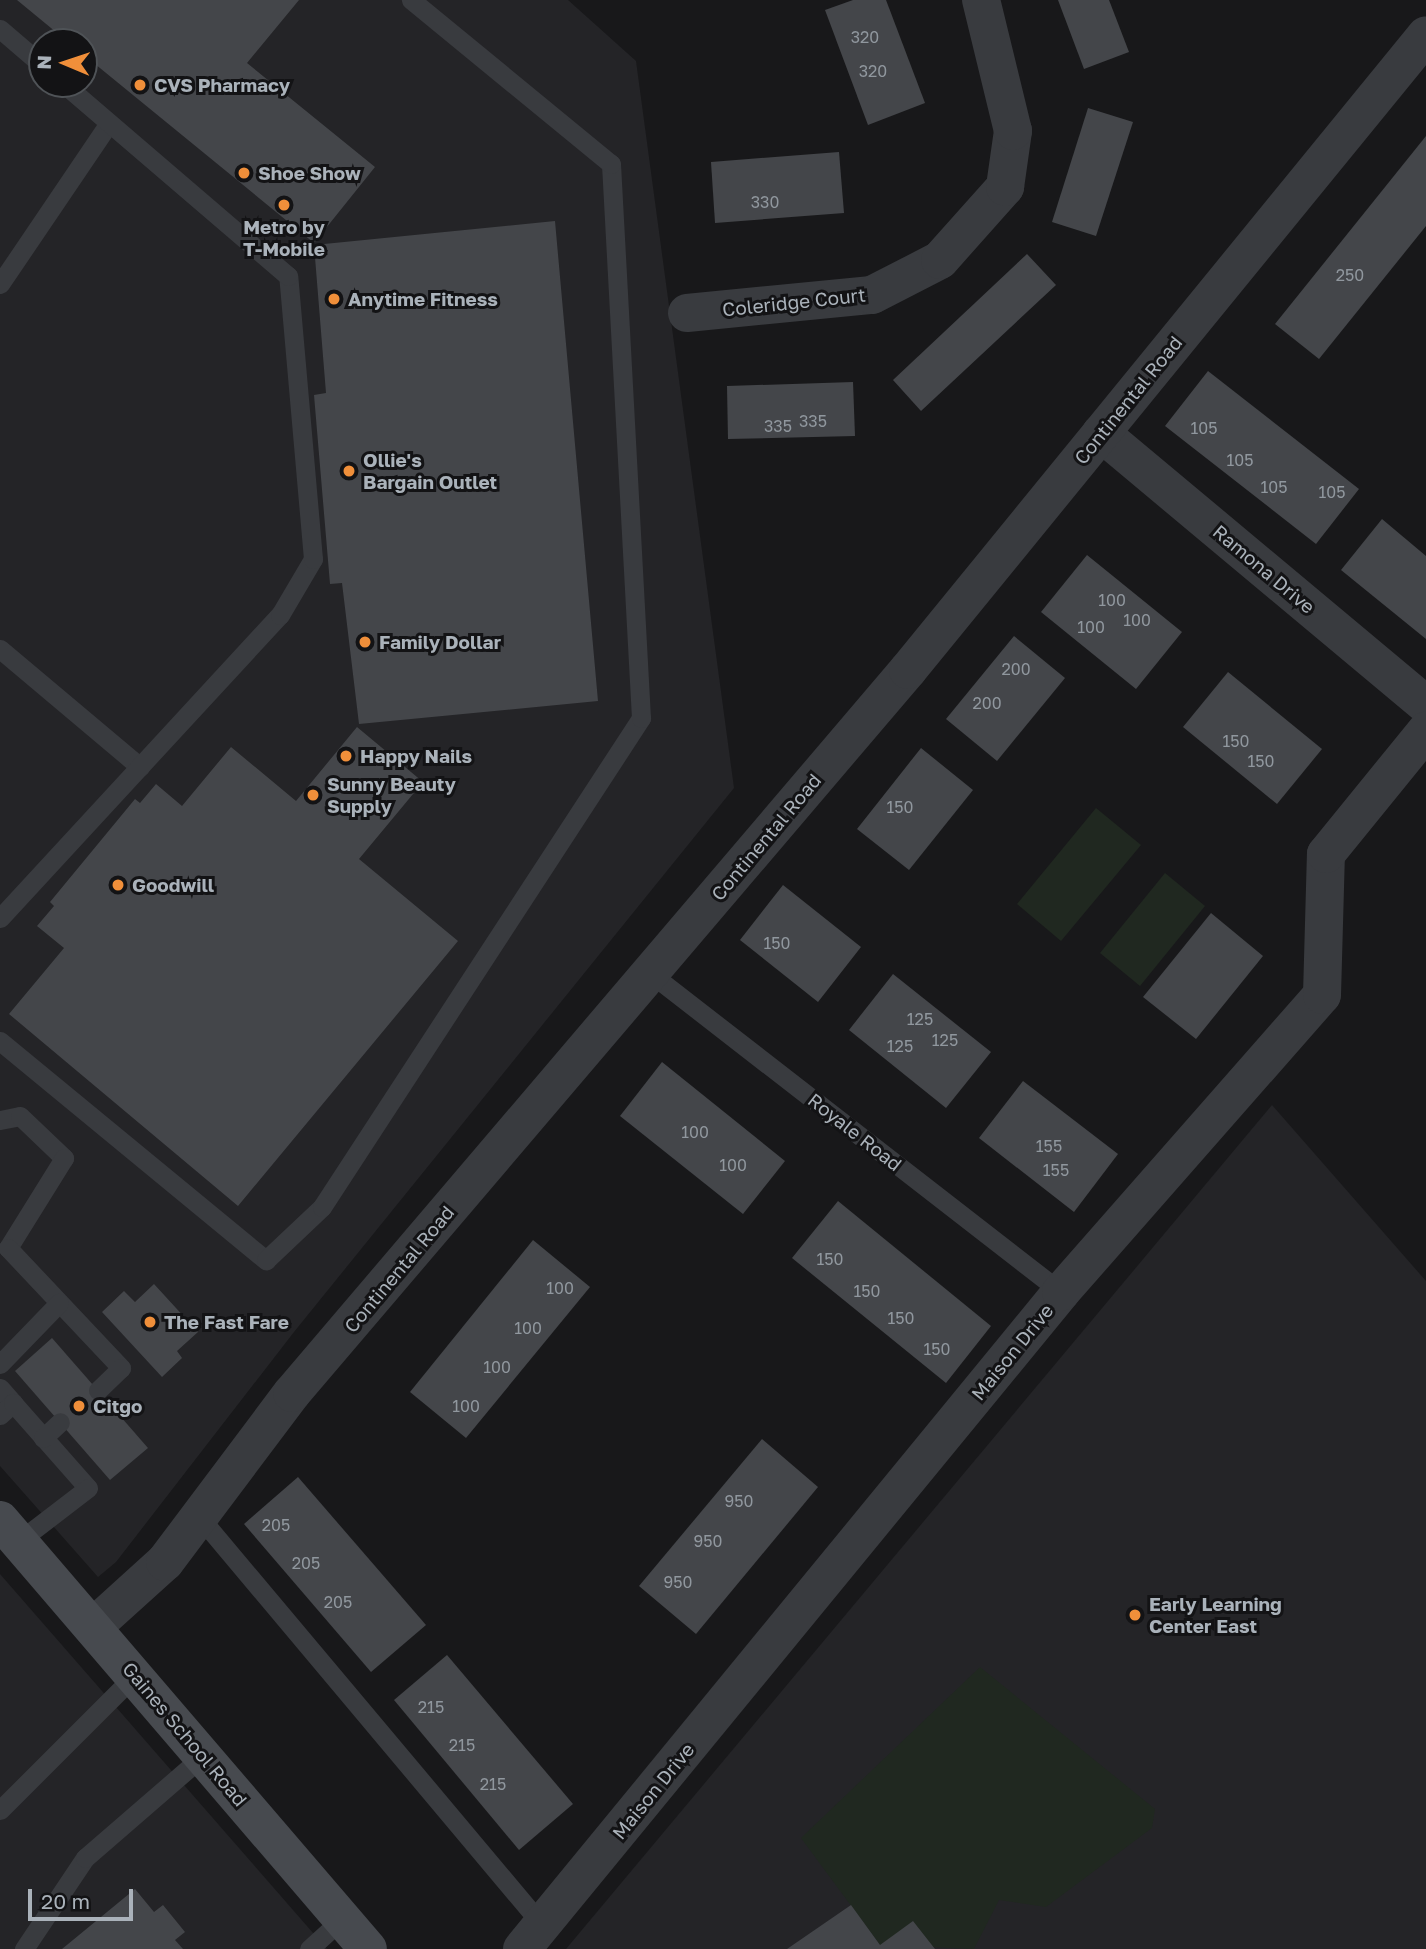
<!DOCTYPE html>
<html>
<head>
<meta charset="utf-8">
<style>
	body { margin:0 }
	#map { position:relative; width:1426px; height:1949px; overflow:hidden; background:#18181a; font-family:"Golos Text",sans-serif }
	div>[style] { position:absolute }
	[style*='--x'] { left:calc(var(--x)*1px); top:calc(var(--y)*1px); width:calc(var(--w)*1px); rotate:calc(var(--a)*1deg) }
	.built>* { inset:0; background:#242427 }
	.green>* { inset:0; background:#202820 }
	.building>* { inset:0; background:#44464a }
	.lane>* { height:19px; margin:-9.5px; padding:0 9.5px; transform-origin:9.5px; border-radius:9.5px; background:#393b3f }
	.street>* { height:38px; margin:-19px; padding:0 19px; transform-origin:19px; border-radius:19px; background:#393b3f }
	.secondary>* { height:38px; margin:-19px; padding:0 19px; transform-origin:19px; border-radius:19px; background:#474a4f }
	.dots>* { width:19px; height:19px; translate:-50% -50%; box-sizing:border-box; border:4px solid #131315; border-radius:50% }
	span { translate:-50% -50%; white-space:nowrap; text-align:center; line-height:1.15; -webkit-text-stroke:6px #131315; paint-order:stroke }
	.number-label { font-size:16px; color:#90979e }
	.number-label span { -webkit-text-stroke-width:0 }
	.poi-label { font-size:19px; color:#aab2ba; font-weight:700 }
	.left { translate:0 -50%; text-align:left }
	.street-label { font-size:19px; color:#aab2ba }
	.north { position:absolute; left:28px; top:28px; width:70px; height:70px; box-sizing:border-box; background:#131315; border:2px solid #4f5357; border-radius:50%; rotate:272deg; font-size:19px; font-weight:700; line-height:28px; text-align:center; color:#aab2ba }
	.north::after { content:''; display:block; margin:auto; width:24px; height:32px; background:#f08f3a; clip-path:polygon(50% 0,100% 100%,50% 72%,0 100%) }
	.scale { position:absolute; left:28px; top:1889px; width:105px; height:32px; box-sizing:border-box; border:4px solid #aab2ba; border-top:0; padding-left:9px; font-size:21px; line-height:24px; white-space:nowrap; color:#aab2ba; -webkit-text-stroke:5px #131315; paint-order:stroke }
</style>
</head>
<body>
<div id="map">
	<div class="built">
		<div style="clip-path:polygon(evenodd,0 0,568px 0,636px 61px,734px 788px,294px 1332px,116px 1562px,98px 1577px,0 1466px,0 0,42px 42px,84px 42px,84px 84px,42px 84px,42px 42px)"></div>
		<div style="clip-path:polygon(1272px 1105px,1426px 1281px,1426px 1949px,566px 1949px)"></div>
		<div style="clip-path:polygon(0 1574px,327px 1949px,0 1949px)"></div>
	</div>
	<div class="green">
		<div style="clip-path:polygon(1096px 808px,1141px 845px,1061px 941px,1017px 904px)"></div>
		<div style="clip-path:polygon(1165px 873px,1205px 906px,1140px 986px,1100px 953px)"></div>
		<div style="clip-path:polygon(980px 1667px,1155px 1809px,1152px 1828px,1046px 1907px,999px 1900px,974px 1949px,880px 1945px,801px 1838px)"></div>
	</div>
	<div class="building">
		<div style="clip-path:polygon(17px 0,299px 0,247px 63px,375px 167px,314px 243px,84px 55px,84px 42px,68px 42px)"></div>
		<div style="clip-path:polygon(853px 0,886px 0,925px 103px,868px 125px,825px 10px)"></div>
		<div style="clip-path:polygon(1058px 0,1109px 0,1129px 52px,1084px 69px)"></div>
		<div style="clip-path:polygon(1088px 108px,1133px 122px,1096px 236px,1052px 222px)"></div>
		<div style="clip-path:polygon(1426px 136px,1426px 226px,1319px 359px,1275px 324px)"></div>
		<div style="clip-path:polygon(839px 152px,844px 213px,715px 223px,711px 162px)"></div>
		<div style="clip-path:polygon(555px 221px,598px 701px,359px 724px,342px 583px,330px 584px,314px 395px,326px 393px,314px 245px)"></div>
		<div style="clip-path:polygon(1027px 254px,1056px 285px,921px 411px,893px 380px)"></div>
		<div style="clip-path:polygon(1208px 371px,1359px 489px,1316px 544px,1165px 426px)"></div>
		<div style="clip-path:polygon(853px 382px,855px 436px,728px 439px,727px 386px)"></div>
		<div style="clip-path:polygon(1382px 519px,1426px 556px,1426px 639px,1341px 570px)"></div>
		<div style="clip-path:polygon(1087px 555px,1182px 632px,1136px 689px,1041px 612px)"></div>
		<div style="clip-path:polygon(1014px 636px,1065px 678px,997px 761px,946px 719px)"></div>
		<div style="clip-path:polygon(1228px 672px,1322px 749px,1277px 804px,1183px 727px)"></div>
		<div style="clip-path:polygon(357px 727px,423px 782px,359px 859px,458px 941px,238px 1206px,9px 1014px,64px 948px,37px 926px,54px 906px,50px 902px,135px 799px,140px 803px,156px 784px,182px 806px,231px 747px,296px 801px)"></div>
		<div style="clip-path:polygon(921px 748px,973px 790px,909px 870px,857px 829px)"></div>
		<div style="clip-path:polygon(783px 885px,861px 947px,818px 1002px,740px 940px)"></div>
		<div style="clip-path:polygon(1211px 913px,1263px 956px,1196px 1039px,1143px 997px)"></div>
		<div style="clip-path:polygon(893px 974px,991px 1052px,946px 1108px,849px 1030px)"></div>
		<div style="clip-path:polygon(662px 1062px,785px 1161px,743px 1214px,620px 1116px)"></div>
		<div style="clip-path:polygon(1023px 1081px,1118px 1154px,1074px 1212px,979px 1138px)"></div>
		<div style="clip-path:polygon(838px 1201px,991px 1326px,946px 1383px,792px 1258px)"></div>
		<div style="clip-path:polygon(533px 1240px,590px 1287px,466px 1438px,410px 1392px)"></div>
		<div style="clip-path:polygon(154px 1284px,198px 1332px,177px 1351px,182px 1358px,162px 1377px,102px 1312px,124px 1291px,135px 1302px)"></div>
		<div style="clip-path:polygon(52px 1338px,148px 1448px,110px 1480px,15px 1371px)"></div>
		<div style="clip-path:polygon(762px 1439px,818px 1487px,696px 1634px,639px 1586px)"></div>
		<div style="clip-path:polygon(298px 1477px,426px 1625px,371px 1672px,244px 1524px)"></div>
		<div style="clip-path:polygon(447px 1655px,573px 1804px,519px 1850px,394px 1700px)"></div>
		<div style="clip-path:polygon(135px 1889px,154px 1912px,163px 1905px,185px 1932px,175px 1940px,183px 1949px,62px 1949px)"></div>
		<div style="clip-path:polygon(851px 1905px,880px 1945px,913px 1921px,935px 1949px,787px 1949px)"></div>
	</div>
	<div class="lane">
		<div style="--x:0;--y:29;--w:55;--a:40.6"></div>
		<div style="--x:0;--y:284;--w:194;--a:-55.9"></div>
		<div style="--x:0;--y:649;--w:183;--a:40.1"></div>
		<div style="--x:0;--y:918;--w:413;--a:-47.3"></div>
		<div style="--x:280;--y:615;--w:65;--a:-59.5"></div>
		<div style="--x:313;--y:559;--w:284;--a:-95"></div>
		<div style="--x:288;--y:276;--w:295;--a:-139.4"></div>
		<div style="--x:650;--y:973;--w:520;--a:37.82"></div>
		<div style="--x:0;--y:1041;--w:345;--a:39.5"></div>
		<div style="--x:266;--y:1260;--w:77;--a:-43.4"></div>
		<div style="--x:322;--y:1207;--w:584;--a:-56.88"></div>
		<div style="--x:641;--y:718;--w:555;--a:-93.1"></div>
		<div style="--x:611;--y:164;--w:259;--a:-140.6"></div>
		<div style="--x:0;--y:1120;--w:20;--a:-11"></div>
		<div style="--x:20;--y:1116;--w:61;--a:43.7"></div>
		<div style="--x:64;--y:1158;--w:106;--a:121.9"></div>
		<div style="--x:8;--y:1248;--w:165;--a:46.7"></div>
		<div style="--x:121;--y:1368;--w:32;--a:136"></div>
		<div style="--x:0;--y:1364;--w:85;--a:-46"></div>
		<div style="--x:0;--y:1388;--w:20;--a:49"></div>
		<div style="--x:0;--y:1415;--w:18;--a:-43"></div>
		<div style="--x:13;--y:1403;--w:113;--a:48.6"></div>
		<div style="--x:88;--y:1488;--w:87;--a:142.5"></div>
		<div style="--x:43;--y:1438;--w:23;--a:-43"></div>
		<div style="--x:197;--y:1514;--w:538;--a:49.98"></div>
		<div style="--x:0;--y:1810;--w:191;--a:-45"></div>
		<div style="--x:24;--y:1949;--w:110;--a:-56.2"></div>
		<div style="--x:85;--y:1858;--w:157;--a:-40.9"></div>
		<div style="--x:309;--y:1949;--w:45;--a:-42.3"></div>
	</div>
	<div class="street">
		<div style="--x:687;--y:313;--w:186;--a:-5.6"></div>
		<div style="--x:872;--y:295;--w:76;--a:-27.2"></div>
		<div style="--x:940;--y:260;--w:98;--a:-48.3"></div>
		<div style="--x:1005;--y:187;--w:57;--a:-81.9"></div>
		<div style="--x:1013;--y:131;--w:135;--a:-103.7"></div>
		<div style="--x:1101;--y:433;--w:424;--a:39.9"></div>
		<div style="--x:93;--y:1627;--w:97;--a:-42.1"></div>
		<div style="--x:165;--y:1562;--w:211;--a:-53.1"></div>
		<div style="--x:292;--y:1393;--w:950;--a:-49.57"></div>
		<div style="--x:908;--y:670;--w:819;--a:-50.79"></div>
		<div style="--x:522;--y:1949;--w:850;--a:-50.63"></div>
		<div style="--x:1061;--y:1292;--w:395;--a:-48.7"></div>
		<div style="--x:1322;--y:995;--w:141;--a:-88.4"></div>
		<div style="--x:1326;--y:854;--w:159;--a:-50.9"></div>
	</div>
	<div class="secondary">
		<div style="--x:0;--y:1520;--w:565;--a:49.38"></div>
	</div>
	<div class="dots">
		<div style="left:140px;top:85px;background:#f08f3a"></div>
		<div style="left:244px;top:173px;background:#f08f3a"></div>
		<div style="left:284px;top:205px;background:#f08f3a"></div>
		<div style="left:334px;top:299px;background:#f08f3a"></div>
		<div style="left:349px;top:471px;background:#f08f3a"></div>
		<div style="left:365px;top:642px;background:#f08f3a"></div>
		<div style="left:346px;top:756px;background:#f08f3a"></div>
		<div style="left:313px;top:795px;background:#f08f3a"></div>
		<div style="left:118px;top:885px;background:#f08f3a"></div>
		<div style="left:150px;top:1322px;background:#f08f3a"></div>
		<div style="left:79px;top:1406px;background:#f08f3a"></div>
		<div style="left:1135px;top:1615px;background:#f08f3a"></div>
	</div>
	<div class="number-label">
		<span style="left:865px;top:37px">320</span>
		<span style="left:873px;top:71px">320</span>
		<span style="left:765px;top:202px">330</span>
		<span style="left:1350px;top:275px">250</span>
		<span style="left:813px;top:421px">335</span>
		<span style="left:778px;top:426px">335</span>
		<span style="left:1204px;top:428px">105</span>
		<span style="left:1240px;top:460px">105</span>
		<span style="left:1274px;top:487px">105</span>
		<span style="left:1332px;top:492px">105</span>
		<span style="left:1112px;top:600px">100</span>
		<span style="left:1137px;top:620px">100</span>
		<span style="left:1091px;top:627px">100</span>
		<span style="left:1016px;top:669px">200</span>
		<span style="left:987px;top:703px">200</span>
		<span style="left:1236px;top:741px">150</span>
		<span style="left:1261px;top:761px">150</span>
		<span style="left:900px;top:807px">150</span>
		<span style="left:777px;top:943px">150</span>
		<span style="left:920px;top:1019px">125</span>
		<span style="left:945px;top:1040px">125</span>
		<span style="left:900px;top:1046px">125</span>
		<span style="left:695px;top:1132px">100</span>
		<span style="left:1049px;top:1146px">155</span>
		<span style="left:733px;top:1165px">100</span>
		<span style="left:1056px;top:1170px">155</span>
		<span style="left:830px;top:1259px">150</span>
		<span style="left:560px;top:1288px">100</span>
		<span style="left:867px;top:1291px">150</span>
		<span style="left:901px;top:1318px">150</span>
		<span style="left:528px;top:1328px">100</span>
		<span style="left:937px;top:1349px">150</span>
		<span style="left:497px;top:1367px">100</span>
		<span style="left:466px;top:1406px">100</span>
		<span style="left:739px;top:1501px">950</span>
		<span style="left:276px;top:1525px">205</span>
		<span style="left:708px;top:1541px">950</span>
		<span style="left:306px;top:1563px">205</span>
		<span style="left:678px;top:1582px">950</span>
		<span style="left:338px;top:1602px">205</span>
		<span style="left:431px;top:1707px">215</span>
		<span style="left:462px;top:1745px">215</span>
		<span style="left:493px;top:1784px">215</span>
	</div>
	<div class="poi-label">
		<span class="left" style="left:154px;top:85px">CVS Pharmacy</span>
		<span class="left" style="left:258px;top:173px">Shoe Show</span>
		<span style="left:284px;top:238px">Metro by<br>T-Mobile</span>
		<span class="left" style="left:348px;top:299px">Anytime Fitness</span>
		<span class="left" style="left:363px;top:471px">Ollie's<br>Bargain Outlet</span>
		<span class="left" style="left:379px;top:642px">Family Dollar</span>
		<span class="left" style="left:360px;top:756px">Happy Nails</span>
		<span class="left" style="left:327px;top:795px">Sunny Beauty<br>Supply</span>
		<span class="left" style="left:132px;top:885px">Goodwill</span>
		<span class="left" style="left:164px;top:1322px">The Fast Fare</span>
		<span class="left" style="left:93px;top:1406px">Citgo</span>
		<span class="left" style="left:1149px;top:1615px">Early Learning<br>Center East</span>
	</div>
	<div class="street-label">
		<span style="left:794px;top:302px;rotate:-6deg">Coleridge Court</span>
		<span style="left:1128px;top:400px;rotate:-51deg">Continental Road</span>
		<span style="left:1264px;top:569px;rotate:40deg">Ramona Drive</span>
		<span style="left:766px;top:837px;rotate:-50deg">Continental Road</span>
		<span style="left:855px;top:1132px;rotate:38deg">Royale Road</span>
		<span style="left:399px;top:1269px;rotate:-50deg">Continental Road</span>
		<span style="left:1012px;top:1352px;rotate:-51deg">Maison Drive</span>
		<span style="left:185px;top:1734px;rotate:50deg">Gaines School Road</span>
		<span style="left:653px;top:1791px;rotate:-51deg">Maison Drive</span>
	</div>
	<div class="north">N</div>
	<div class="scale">20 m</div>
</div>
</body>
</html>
